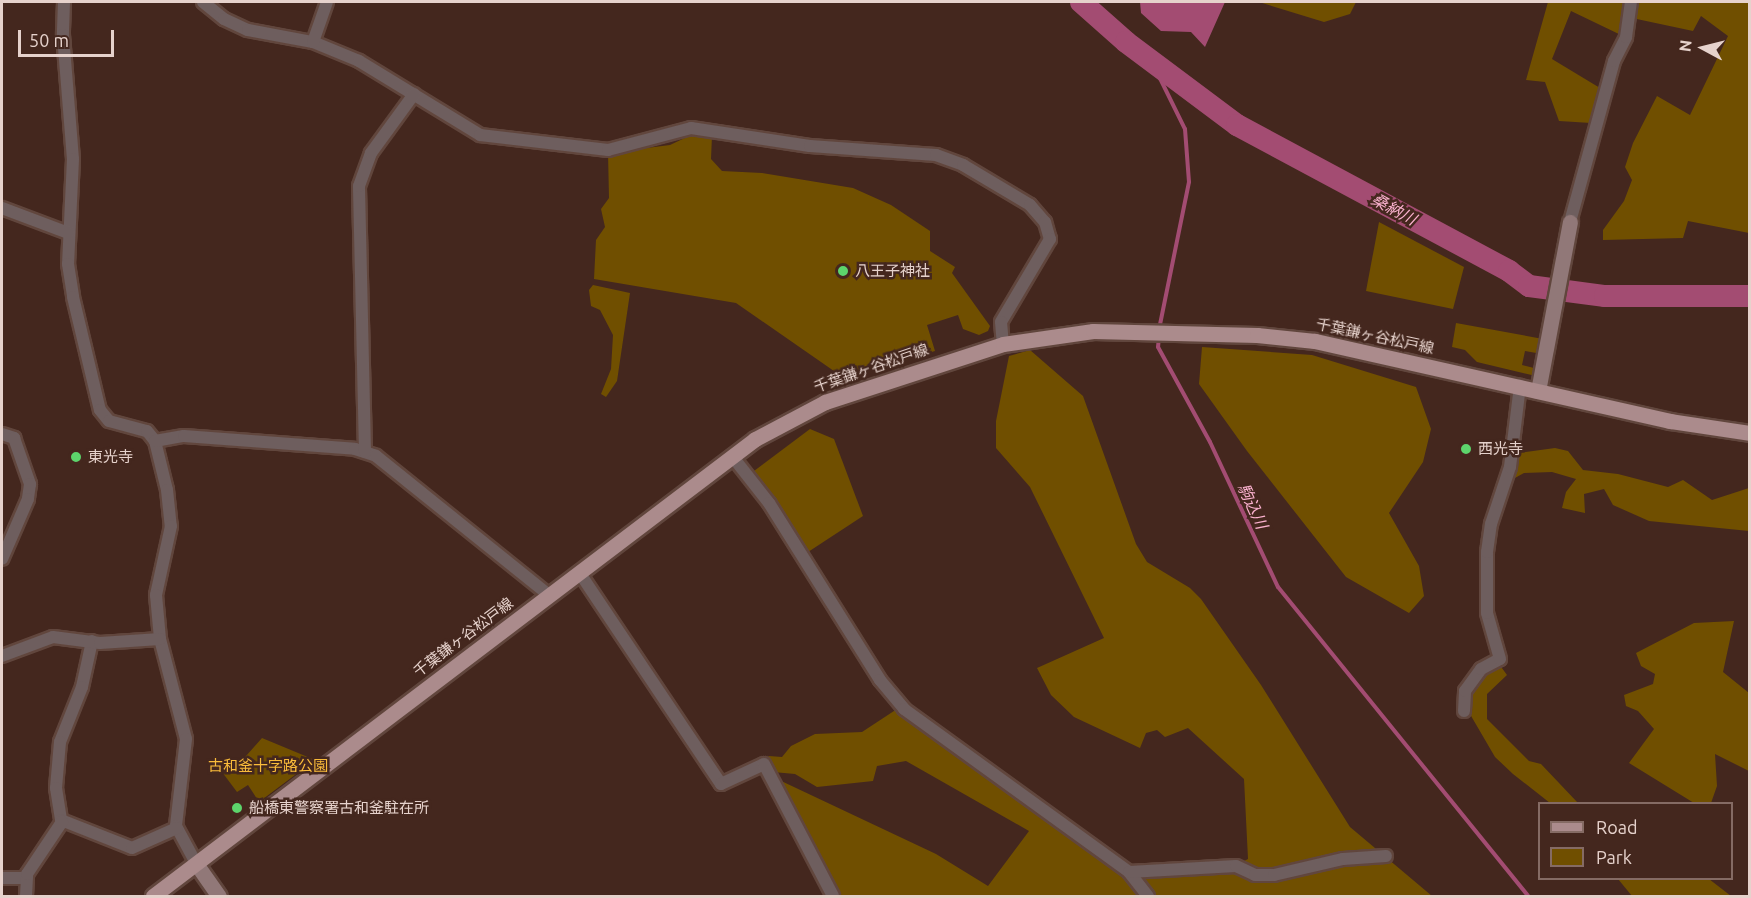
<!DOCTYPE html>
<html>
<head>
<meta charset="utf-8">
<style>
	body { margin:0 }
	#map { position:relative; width:1751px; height:898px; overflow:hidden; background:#44271e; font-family:Ubuntu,"Noto Sans JP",sans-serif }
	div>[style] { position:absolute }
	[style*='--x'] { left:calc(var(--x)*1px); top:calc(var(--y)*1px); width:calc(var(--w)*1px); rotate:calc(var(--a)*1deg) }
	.green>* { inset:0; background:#704f00 }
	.water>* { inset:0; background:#a34c72 }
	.stream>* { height:4px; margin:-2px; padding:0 2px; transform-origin:2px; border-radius:2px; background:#a34c72 }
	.river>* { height:22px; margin:-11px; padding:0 11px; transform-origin:11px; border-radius:11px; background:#a34c72 }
	.roads { filter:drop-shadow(2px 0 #61463d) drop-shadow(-2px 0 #61463d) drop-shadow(0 2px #61463d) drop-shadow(0 -2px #61463d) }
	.street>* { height:12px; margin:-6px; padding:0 6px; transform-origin:6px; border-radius:6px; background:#6e5e5e }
	.secondary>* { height:15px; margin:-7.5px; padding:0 7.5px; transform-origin:7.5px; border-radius:7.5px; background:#917878 }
	.primary>* { height:15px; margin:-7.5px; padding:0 7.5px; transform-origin:7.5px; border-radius:7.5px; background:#ab8b8c }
	.dots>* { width:16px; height:16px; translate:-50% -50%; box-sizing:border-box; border:3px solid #44271e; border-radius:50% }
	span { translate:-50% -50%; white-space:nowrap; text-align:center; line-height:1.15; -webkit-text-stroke:5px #44271e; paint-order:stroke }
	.poi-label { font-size:15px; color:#e6d2cc }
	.left { translate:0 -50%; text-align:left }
	.street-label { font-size:15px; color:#e6d2cc }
	.park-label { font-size:15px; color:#f9bb3a }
	.water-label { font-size:16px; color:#fab1ce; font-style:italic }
	.frame { position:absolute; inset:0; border:3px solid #e6d2cc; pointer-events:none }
	.legend { position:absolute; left:1538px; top:802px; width:195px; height:78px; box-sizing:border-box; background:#44271e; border:2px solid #856b64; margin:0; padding:8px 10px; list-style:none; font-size:18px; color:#e6d2cc }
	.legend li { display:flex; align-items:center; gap:12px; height:30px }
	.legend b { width:30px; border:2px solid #856b64 }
	.north { position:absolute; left:1673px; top:18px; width:60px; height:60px; -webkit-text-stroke:4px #44271e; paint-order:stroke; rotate:277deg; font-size:16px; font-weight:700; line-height:24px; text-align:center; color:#e6d2cc }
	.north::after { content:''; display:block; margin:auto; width:21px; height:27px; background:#e6d2cc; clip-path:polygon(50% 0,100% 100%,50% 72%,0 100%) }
	.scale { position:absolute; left:18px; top:30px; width:96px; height:27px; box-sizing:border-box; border:3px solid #e6d2cc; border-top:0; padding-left:8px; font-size:18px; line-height:21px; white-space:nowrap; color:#e6d2cc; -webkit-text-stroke:4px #44271e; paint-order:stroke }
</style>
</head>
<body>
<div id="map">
	<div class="green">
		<div style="clip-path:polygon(1259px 2px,1356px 2px,1350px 14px,1324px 22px)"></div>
		<div style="clip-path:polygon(1548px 2px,1628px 2px,1623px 36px,1571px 11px,1552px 59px,1600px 88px,1591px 123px,1559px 121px,1545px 82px,1526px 80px)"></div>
		<div style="clip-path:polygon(1634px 2px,1749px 2px,1749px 233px,1688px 221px,1683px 238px,1603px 240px,1603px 230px,1624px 201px,1632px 180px,1625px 167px,1633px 143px,1657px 96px,1690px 115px,1728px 36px,1701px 16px,1693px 31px,1632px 18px)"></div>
		<div style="clip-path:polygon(691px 135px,712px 136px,711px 159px,722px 171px,762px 173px,853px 188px,891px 205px,930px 231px,930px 251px,955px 267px,952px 273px,990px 326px,988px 331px,979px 335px,963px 329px,958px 315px,927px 325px,935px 351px,844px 378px,736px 303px,594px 279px,596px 240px,605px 227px,601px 209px,609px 198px,608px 153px,670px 145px)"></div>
		<div style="clip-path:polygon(1379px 222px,1464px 267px,1453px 309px,1366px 291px)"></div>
		<div style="clip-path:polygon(593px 285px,630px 293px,617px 381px,606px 397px,601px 394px,611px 369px,613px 335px,600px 310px,591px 306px,589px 290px)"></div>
		<div style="clip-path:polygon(1456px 323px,1543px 339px,1542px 354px,1525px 351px,1522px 365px,1538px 369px,1536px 376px,1477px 362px,1465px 350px,1452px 347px)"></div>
		<div style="clip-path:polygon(1202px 347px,1312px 355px,1416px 387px,1431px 429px,1423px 462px,1389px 513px,1419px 566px,1424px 596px,1409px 613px,1346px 577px,1247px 451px,1199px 384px)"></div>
		<div style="clip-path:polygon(1030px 350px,1083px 396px,1136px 544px,1147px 562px,1190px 588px,1201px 599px,1261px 685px,1350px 827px,1432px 896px,840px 896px,777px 779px,936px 854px,988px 886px,1029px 831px,906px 761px,877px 766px,873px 781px,817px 787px,795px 774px,773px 772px,760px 763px,769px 756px,782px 757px,791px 746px,815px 734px,862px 732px,897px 709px,1125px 875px,1238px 864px,1248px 859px,1244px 779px,1188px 728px,1165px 737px,1157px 730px,1146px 733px,1140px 748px,1074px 717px,1051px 695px,1037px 668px,1104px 638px,1030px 487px,996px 448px,996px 421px,1009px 356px)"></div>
		<div style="clip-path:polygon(810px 429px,834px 439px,863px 516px,805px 554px,754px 471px)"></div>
		<div style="clip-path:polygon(1555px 448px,1568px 451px,1583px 470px,1618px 474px,1668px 487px,1683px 480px,1712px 500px,1749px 488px,1749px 531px,1649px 521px,1613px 505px,1604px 489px,1584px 494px,1585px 513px,1562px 508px,1566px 492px,1576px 479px,1552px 472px,1524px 473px,1513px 479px,1518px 453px)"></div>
		<div style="clip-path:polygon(1734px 621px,1723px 672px,1749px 693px,1749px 771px,1715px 754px,1717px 786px,1711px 803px,1694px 803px,1629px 763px,1654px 729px,1638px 711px,1626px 706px,1624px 695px,1653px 684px,1655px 674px,1641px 666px,1636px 653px,1694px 623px)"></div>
		<div style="clip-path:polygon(1499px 664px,1507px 675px,1487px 694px,1487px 719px,1529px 761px,1541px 764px,1578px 803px,1550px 803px,1513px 774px,1495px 757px,1467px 709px,1468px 691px,1485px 670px)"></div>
		<div style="clip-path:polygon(262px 738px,315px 760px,259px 802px,248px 785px,237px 792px,222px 772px,238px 765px)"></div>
		<div style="clip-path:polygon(1618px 879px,1709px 879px,1731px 896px,1632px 896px)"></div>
	</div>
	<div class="water">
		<div style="clip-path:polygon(1140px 2px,1225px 2px,1205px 47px,1191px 32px,1161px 31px,1141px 13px)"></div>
	</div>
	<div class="stream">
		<div style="--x:1151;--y:60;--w:77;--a:63.8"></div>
		<div style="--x:1185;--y:129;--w:53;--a:85.7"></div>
		<div style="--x:1189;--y:182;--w:150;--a:101.5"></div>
		<div style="--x:1159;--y:336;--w:11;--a:95"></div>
		<div style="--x:1158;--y:347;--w:108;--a:61.3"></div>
		<div style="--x:1210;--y:442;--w:160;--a:64.9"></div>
		<div style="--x:1278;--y:587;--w:397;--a:51"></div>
	</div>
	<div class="river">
		<div style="--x:1081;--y:2;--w:60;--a:41.6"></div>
		<div style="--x:1126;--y:42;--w:139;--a:36.8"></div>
		<div style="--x:1237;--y:125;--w:309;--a:28.2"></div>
		<div style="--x:1509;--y:271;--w:25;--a:37"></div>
		<div style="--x:1529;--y:286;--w:77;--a:7.5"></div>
		<div style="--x:1605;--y:296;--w:145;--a:0"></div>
	</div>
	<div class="roads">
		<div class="street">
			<div style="--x:64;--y:2;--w:33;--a:92"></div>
			<div style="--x:63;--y:35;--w:124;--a:85.4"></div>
			<div style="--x:73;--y:159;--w:105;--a:92.7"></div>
			<div style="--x:68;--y:264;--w:33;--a:81"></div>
			<div style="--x:73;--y:297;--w:116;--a:76.6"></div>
			<div style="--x:100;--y:410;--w:14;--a:51"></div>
			<div style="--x:109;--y:421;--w:39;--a:15"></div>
			<div style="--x:147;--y:431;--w:13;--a:51"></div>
			<div style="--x:155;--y:441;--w:50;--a:76.2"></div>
			<div style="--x:167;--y:490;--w:36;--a:84"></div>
			<div style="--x:171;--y:526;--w:71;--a:102.3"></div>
			<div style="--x:156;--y:595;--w:44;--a:84.8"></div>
			<div style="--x:160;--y:639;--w:103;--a:75.4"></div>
			<div style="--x:186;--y:739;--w:88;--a:96.6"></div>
			<div style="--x:176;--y:826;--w:44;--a:61.7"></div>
			<div style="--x:203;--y:2;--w:27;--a:39"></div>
			<div style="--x:224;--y:19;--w:26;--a:25"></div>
			<div style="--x:248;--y:30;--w:66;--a:10.5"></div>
			<div style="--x:313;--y:42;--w:50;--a:22.4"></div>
			<div style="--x:359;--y:61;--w:142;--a:31.4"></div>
			<div style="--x:480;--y:135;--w:129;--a:6.7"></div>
			<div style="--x:608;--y:150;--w:86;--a:-14.8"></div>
			<div style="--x:691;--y:128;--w:120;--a:8.6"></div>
			<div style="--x:810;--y:146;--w:126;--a:4.1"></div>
			<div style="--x:936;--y:155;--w:29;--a:20"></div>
			<div style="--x:963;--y:165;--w:78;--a:30.8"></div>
			<div style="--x:1030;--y:205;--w:23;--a:49"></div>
			<div style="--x:1045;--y:222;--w:18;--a:74"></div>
			<div style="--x:1050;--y:239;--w:96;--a:120.6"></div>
			<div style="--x:1001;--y:322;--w:22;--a:85"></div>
			<div style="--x:313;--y:42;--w:42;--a:-70.7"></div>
			<div style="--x:2;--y:208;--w:71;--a:20.7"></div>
			<div style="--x:1570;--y:222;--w:167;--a:-74.7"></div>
			<div style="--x:1614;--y:61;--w:27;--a:-63"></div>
			<div style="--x:1626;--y:37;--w:35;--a:-82"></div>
			<div style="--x:2;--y:434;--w:13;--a:18"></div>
			<div style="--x:14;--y:438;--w:49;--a:70.8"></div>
			<div style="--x:30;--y:484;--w:15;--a:98"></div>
			<div style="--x:28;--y:499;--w:65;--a:113.4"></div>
			<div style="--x:155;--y:441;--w:29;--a:-10"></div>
			<div style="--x:184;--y:436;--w:171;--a:4.3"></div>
			<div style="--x:355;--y:449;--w:22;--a:18"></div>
			<div style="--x:376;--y:456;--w:222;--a:38.8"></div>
			<div style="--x:365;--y:452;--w:266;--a:-91.3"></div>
			<div style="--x:359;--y:186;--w:35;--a:-70"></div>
			<div style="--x:371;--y:153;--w:73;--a:-53.9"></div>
			<div style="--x:732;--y:456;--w:60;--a:51.8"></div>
			<div style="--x:769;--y:503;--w:209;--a:57.9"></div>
			<div style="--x:880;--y:680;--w:38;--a:50"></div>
			<div style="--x:904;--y:709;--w:278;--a:35.9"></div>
			<div style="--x:1129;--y:872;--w:31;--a:52"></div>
			<div style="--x:579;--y:572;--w:255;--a:56.2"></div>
			<div style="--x:721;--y:784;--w:47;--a:-24.9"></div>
			<div style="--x:764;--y:764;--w:149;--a:62.4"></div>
			<div style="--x:92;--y:641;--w:47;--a:102.3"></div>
			<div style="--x:82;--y:687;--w:59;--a:111.8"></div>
			<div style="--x:60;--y:742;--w:46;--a:95"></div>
			<div style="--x:56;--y:788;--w:32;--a:81"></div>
			<div style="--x:61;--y:820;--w:76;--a:21.5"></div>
			<div style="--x:132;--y:848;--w:49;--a:-24"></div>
			<div style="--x:2;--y:656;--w:54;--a:-20.4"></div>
			<div style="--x:53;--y:637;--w:47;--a:7.3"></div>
			<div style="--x:100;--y:643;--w:60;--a:-3.8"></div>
			<div style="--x:1464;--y:711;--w:20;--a:-87"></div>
			<div style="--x:1465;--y:691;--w:27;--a:-54"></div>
			<div style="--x:1481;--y:669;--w:21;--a:-28"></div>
			<div style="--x:1500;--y:659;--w:48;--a:-105.8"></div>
			<div style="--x:1487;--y:613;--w:61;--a:-90"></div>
			<div style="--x:1487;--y:552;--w:28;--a:-82"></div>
			<div style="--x:1491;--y:524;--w:60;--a:-71.6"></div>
			<div style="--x:1510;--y:467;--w:82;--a:-83"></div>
			<div style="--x:1129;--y:872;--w:107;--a:-3.2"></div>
			<div style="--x:1236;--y:866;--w:21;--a:25"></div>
			<div style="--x:1255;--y:875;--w:19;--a:0"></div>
			<div style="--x:1274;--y:875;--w:71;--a:-13.1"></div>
			<div style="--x:1343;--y:859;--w:43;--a:-4"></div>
			<div style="--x:2;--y:878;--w:23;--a:0"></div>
			<div style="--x:26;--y:896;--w:22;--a:-87"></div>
			<div style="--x:27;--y:874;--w:63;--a:-56.1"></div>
		</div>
		<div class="secondary">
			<div style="--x:1538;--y:391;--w:172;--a:-79.3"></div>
			<div style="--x:197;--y:865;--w:38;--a:55"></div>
		</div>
		<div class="primary">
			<div style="--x:153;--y:896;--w:756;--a:-37.2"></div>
			<div style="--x:755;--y:439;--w:79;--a:-27.9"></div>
			<div style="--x:825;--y:402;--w:187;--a:-18"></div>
			<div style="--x:1003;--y:344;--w:91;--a:-8.2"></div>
			<div style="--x:1093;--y:331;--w:164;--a:1.4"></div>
			<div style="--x:1257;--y:335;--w:58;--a:5.9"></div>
			<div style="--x:1315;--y:341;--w:364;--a:12.7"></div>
			<div style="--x:1670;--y:421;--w:81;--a:8.5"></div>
		</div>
	</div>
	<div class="dots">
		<div style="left:843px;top:271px;background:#5dd56c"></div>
		<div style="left:1466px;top:449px;background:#5dd56c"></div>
		<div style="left:76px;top:457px;background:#5dd56c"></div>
		<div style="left:237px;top:808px;background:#5dd56c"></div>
	</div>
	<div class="poi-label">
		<span class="left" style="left:855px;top:271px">八王子神社</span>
		<span class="left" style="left:1478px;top:449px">西光寺</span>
		<span class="left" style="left:88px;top:457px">東光寺</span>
		<span class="left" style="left:249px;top:808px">船橋東警察署古和釜駐在所</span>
	</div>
	<div class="street-label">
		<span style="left:1375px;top:336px;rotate:12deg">千葉鎌ヶ谷松戸線</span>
		<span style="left:871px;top:368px;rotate:-19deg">千葉鎌ヶ谷松戸線</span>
		<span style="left:463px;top:637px;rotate:-37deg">千葉鎌ヶ谷松戸線</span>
	</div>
	<div class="park-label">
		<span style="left:268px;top:766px">古和釜十字路公園</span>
	</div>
	<div class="water-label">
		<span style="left:1394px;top:209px;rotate:28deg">桑納川</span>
		<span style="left:1253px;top:506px;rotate:65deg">駒込川</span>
	</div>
	<div class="frame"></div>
	<ul class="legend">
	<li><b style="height:8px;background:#ab8b8c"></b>Road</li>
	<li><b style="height:16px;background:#704f00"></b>Park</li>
	</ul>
	<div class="north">N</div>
	<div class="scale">50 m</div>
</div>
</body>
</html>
